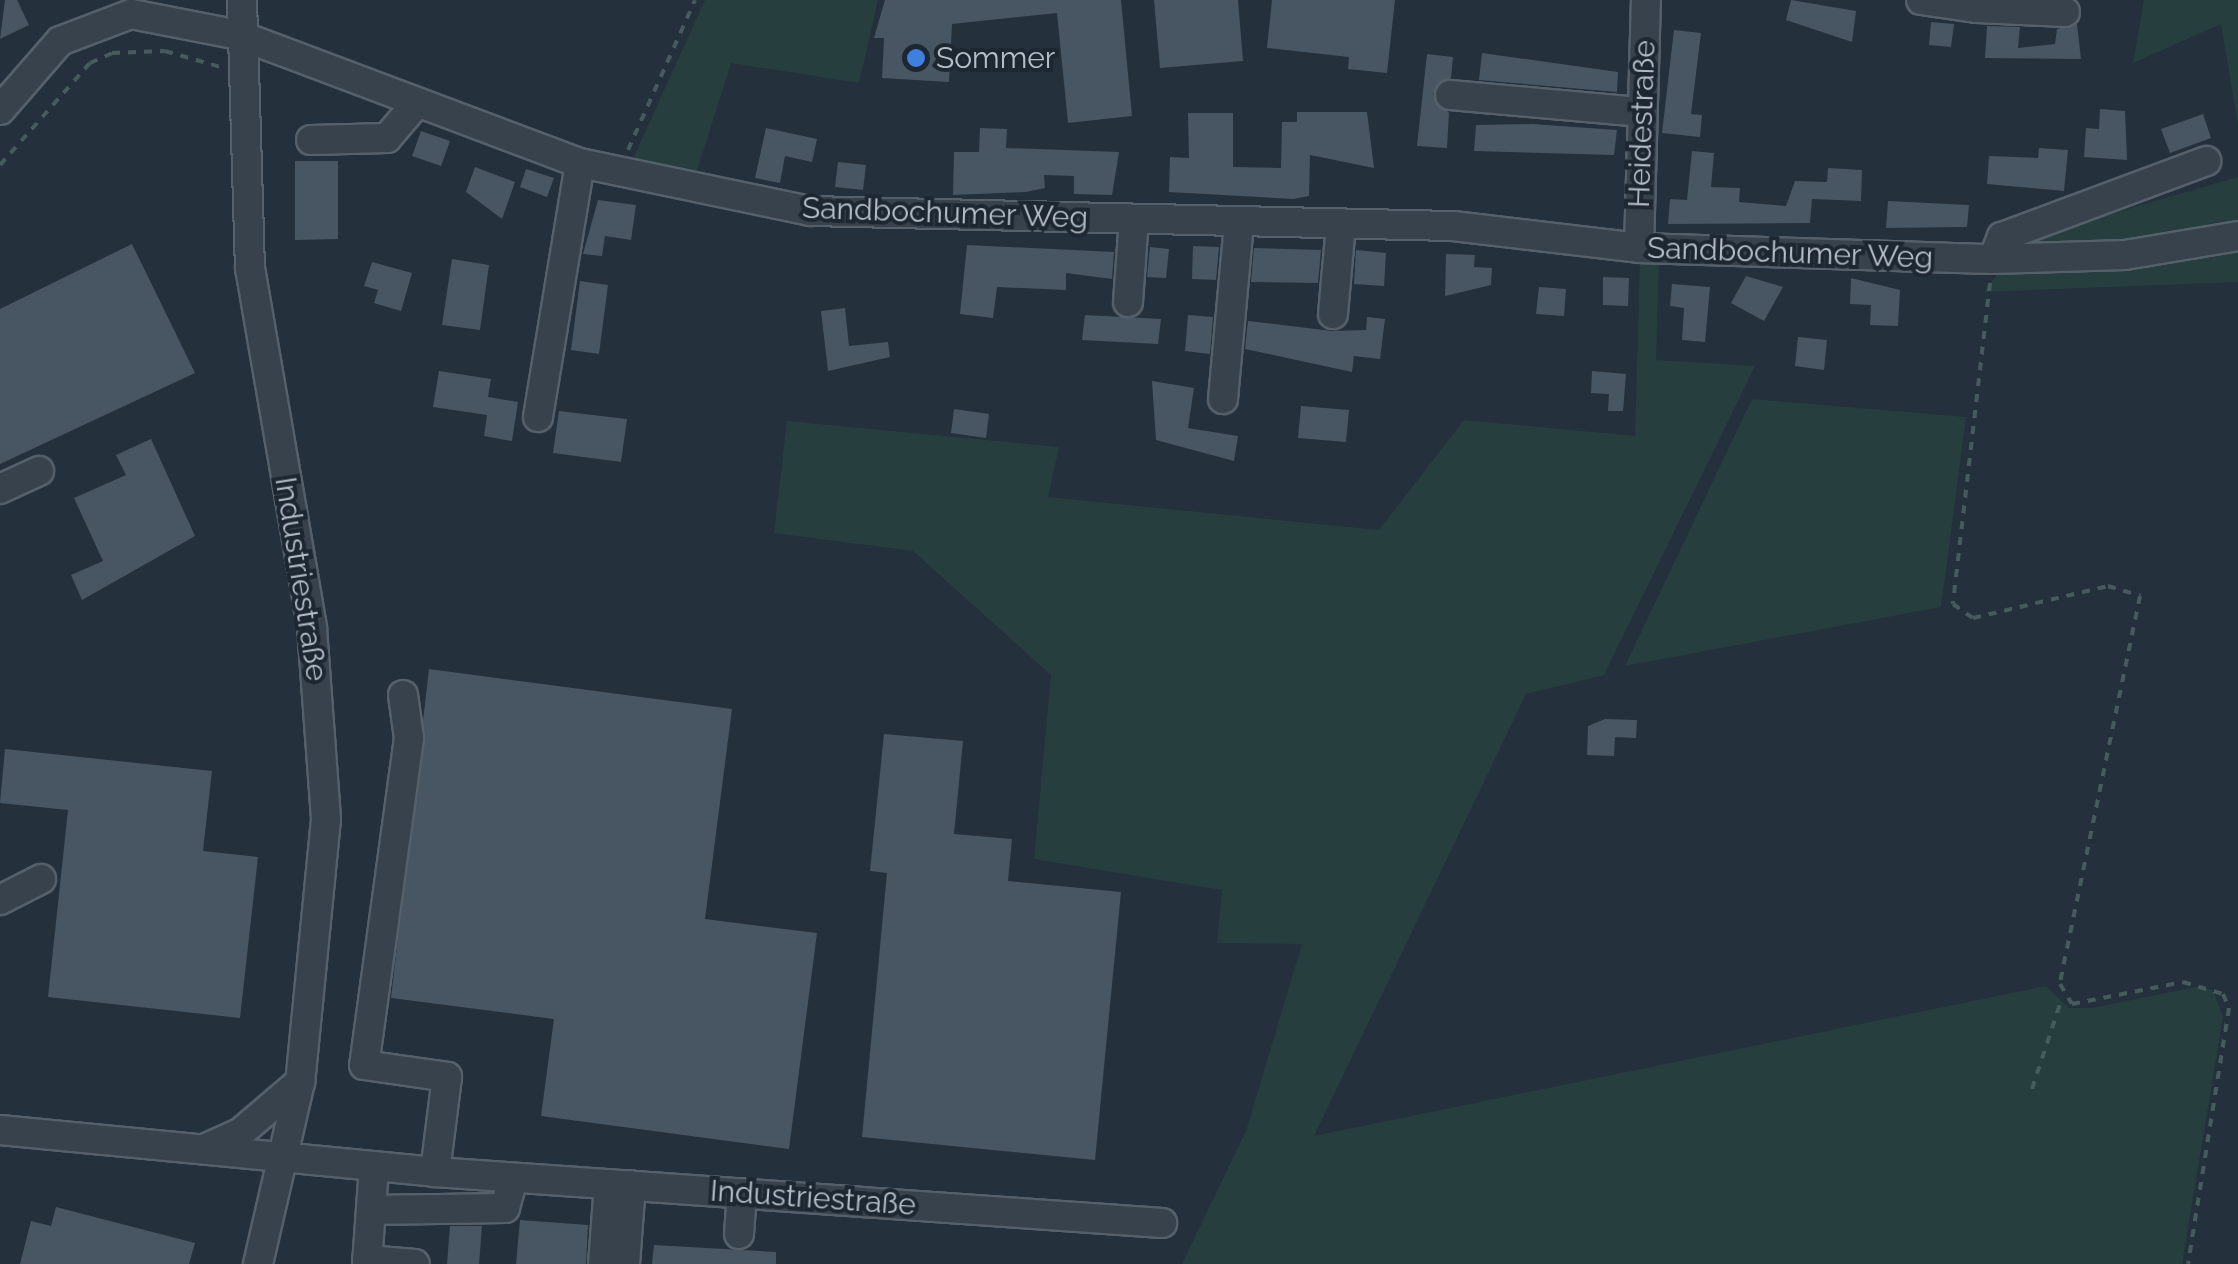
<!DOCTYPE html>
<html>
<head>
<meta charset="utf-8">
<style>
	body { margin:0 }
	#map { position:relative; width:2238px; height:1264px; overflow:hidden; background:#24303c; font-family:Raleway,sans-serif }
	div>[style] { position:absolute }
	[style*='--x'] { left:calc(var(--x)*1px); top:calc(var(--y)*1px); width:calc(var(--w)*1px); rotate:calc(var(--a)*1deg) }
	.green>* { inset:0; background:#273e3e }
	.building>* { inset:0; background:#485663 }
	.path>* { height:4px; margin-top:-2px; transform-origin:0; background:repeating-linear-gradient(90deg,#465b5c 0 8px,transparent 0 16px) }
	.roads { filter:drop-shadow(2px 0 #56606a) drop-shadow(-2px 0 #56606a) drop-shadow(0 2px #56606a) drop-shadow(0 -2px #56606a) }
	.minor>* { height:28px; margin:-14px; padding:0 14px; transform-origin:14px; border-radius:14px; background:#38424c }
	.dots>* { width:28px; height:28px; translate:-50% -50%; box-sizing:border-box; border:5px solid #1d2731; border-radius:50% }
	span { translate:-50% -50%; white-space:nowrap; text-align:center; line-height:1.15; -webkit-text-stroke:8px #1d2731; paint-order:stroke }
	.poi-label { font-size:30px; color:#b4bdc8 }
	.left { translate:0 -50%; text-align:left }
	.street-label { font-size:30px; color:#b4bdc8 }
</style>
</head>
<body>
<div id="map">
	<div class="green">
		<div style="clip-path:polygon(705px 0,878px 0,859px 83px,731px 63px,696px 174px,632px 161px)"></div>
		<div style="clip-path:polygon(2144px 0,2238px 0,2238px 125px,2221px 24px,2133px 63px)"></div>
		<div style="clip-path:polygon(2238px 177px,2238px 282px,1984px 292px,2024px 239px)"></div>
		<div style="clip-path:polygon(1640px 260px,1659px 262px,1656px 360px,1755px 366px,1604px 675px,1526px 694px,1314px 1136px,2046px 986px,2069px 1008px,2092px 1008px,2201px 986px,2213px 991px,2223px 1017px,2182px 1264px,1182px 1264px,1246px 1131px,1302px 944px,1217px 943px,1222px 890px,1034px 859px,1051px 675px,913px 551px,774px 533px,787px 421px,1059px 447px,1048px 497px,1379px 530px,1464px 420px,1635px 436px)"></div>
		<div style="clip-path:polygon(1752px 399px,1966px 417px,1941px 607px,1625px 666px)"></div>
	</div>
	<div class="building">
		<div style="clip-path:polygon(5px 0,17px 0,29px 25px,0 39px)"></div>
		<div style="clip-path:polygon(885px 0,1121px 0,1132px 116px,1068px 123px,1057px 13px,952px 24px,949px 82px,882px 78px,884px 38px,874px 38px)"></div>
		<div style="clip-path:polygon(1154px 0,1238px 0,1243px 61px,1160px 68px)"></div>
		<div style="clip-path:polygon(1272px 0,1395px 0,1387px 73px,1348px 69px,1349px 57px,1267px 48px)"></div>
		<div style="clip-path:polygon(1791px 0,1856px 11px,1852px 42px,1786px 20px)"></div>
		<div style="clip-path:polygon(1931px 22px,1954px 24px,1951px 47px,1929px 45px)"></div>
		<div style="clip-path:polygon(2077px 24px,2081px 59px,1985px 58px,1987px 26px,2020px 27px,2018px 48px,2055px 44px,2057px 29px)"></div>
		<div style="clip-path:polygon(1674px 30px,1701px 33px,1691px 114px,1702px 115px,1700px 137px,1662px 133px)"></div>
		<div style="clip-path:polygon(1482px 53px,1618px 72px,1617px 92px,1479px 80px)"></div>
		<div style="clip-path:polygon(1427px 54px,1453px 57px,1451px 78px,1433px 94px,1449px 113px,1447px 148px,1417px 146px)"></div>
		<div style="clip-path:polygon(2100px 109px,2125px 111px,2127px 160px,2084px 157px,2086px 128px,2099px 129px)"></div>
		<div style="clip-path:polygon(1297px 112px,1367px 112px,1374px 168px,1310px 155px,1309px 196px,1293px 199px,1169px 192px,1170px 157px,1189px 158px,1188px 113px,1233px 113px,1233px 167px,1281px 168px,1282px 122px,1297px 122px)"></div>
		<div style="clip-path:polygon(2203px 114px,2211px 138px,2170px 153px,2161px 129px)"></div>
		<div style="clip-path:polygon(1532px 124px,1617px 130px,1614px 155px,1474px 151px,1476px 125px)"></div>
		<div style="clip-path:polygon(766px 128px,817px 139px,812px 162px,785px 156px,780px 183px,755px 178px)"></div>
		<div style="clip-path:polygon(980px 128px,1007px 129px,1006px 148px,1119px 152px,1112px 195px,1074px 194px,1074px 176px,1044px 175px,1045px 188px,1026px 192px,953px 195px,954px 152px,979px 152px)"></div>
		<div style="clip-path:polygon(421px 131px,450px 141px,441px 166px,412px 156px)"></div>
		<div style="clip-path:polygon(2039px 148px,2068px 150px,2064px 191px,1987px 184px,1989px 156px,2038px 158px)"></div>
		<div style="clip-path:polygon(1692px 151px,1714px 153px,1711px 187px,1740px 188px,1739px 202px,1786px 206px,1795px 181px,1827px 182px,1828px 168px,1862px 170px,1861px 201px,1812px 199px,1810px 223px,1668px 224px,1670px 199px,1687px 200px)"></div>
		<div style="clip-path:polygon(295px 161px,338px 161px,338px 239px,295px 240px)"></div>
		<div style="clip-path:polygon(838px 162px,866px 165px,863px 190px,835px 187px)"></div>
		<div style="clip-path:polygon(475px 167px,515px 182px,502px 219px,466px 192px)"></div>
		<div style="clip-path:polygon(526px 169px,554px 178px,547px 197px,520px 187px)"></div>
		<div style="clip-path:polygon(598px 200px,636px 205px,631px 240px,605px 236px,602px 256px,583px 254px)"></div>
		<div style="clip-path:polygon(1888px 201px,1969px 205px,1967px 227px,1886px 228px)"></div>
		<div style="clip-path:polygon(132px 244px,195px 373px,0 464px,0 309px)"></div>
		<div style="clip-path:polygon(967px 245px,1114px 252px,1112px 279px,1066px 273px,1066px 290px,997px 287px,993px 318px,960px 314px)"></div>
		<div style="clip-path:polygon(1193px 246px,1219px 247px,1216px 280px,1192px 279px)"></div>
		<div style="clip-path:polygon(1150px 247px,1169px 249px,1166px 278px,1147px 277px)"></div>
		<div style="clip-path:polygon(1254px 248px,1321px 250px,1318px 283px,1251px 282px)"></div>
		<div style="clip-path:polygon(1356px 250px,1386px 253px,1384px 286px,1354px 284px)"></div>
		<div style="clip-path:polygon(1446px 254px,1475px 255px,1474px 267px,1492px 268px,1491px 285px,1445px 296px)"></div>
		<div style="clip-path:polygon(452px 259px,489px 265px,480px 330px,442px 325px)"></div>
		<div style="clip-path:polygon(372px 262px,412px 273px,401px 311px,374px 303px,378px 290px,364px 286px)"></div>
		<div style="clip-path:polygon(1746px 276px,1783px 287px,1764px 321px,1731px 303px)"></div>
		<div style="clip-path:polygon(1603px 277px,1629px 278px,1628px 306px,1603px 305px)"></div>
		<div style="clip-path:polygon(1851px 278px,1900px 290px,1898px 326px,1870px 325px,1871px 305px,1850px 304px)"></div>
		<div style="clip-path:polygon(580px 281px,608px 285px,599px 354px,571px 350px)"></div>
		<div style="clip-path:polygon(1672px 284px,1710px 287px,1705px 342px,1682px 340px,1684px 308px,1670px 306px)"></div>
		<div style="clip-path:polygon(1539px 287px,1566px 289px,1564px 316px,1536px 314px)"></div>
		<div style="clip-path:polygon(845px 308px,849px 346px,888px 342px,890px 357px,828px 371px,821px 311px)"></div>
		<div style="clip-path:polygon(1085px 315px,1161px 319px,1158px 344px,1082px 340px)"></div>
		<div style="clip-path:polygon(1188px 315px,1213px 317px,1210px 354px,1185px 351px)"></div>
		<div style="clip-path:polygon(1367px 317px,1385px 319px,1380px 359px,1354px 356px,1352px 372px,1245px 349px,1248px 321px,1332px 331px,1366px 330px)"></div>
		<div style="clip-path:polygon(1798px 337px,1827px 340px,1824px 370px,1795px 366px)"></div>
		<div style="clip-path:polygon(439px 371px,491px 379px,488px 397px,518px 402px,512px 441px,484px 436px,487px 415px,433px 407px)"></div>
		<div style="clip-path:polygon(1592px 371px,1626px 374px,1623px 411px,1608px 411px,1609px 394px,1591px 393px)"></div>
		<div style="clip-path:polygon(1152px 381px,1194px 388px,1188px 428px,1238px 436px,1234px 461px,1156px 440px)"></div>
		<div style="clip-path:polygon(1301px 406px,1349px 410px,1346px 442px,1298px 438px)"></div>
		<div style="clip-path:polygon(954px 409px,989px 414px,986px 438px,951px 433px)"></div>
		<div style="clip-path:polygon(559px 411px,627px 419px,621px 462px,553px 453px)"></div>
		<div style="clip-path:polygon(151px 439px,195px 536px,82px 600px,71px 575px,103px 561px,74px 498px,126px 475px,116px 455px)"></div>
		<div style="clip-path:polygon(429px 669px,732px 709px,705px 919px,817px 933px,789px 1149px,541px 1116px,554px 1019px,391px 998px)"></div>
		<div style="clip-path:polygon(1605px 719px,1637px 720px,1636px 738px,1615px 737px,1614px 756px,1587px 755px,1588px 726px)"></div>
		<div style="clip-path:polygon(884px 734px,963px 741px,954px 834px,1012px 839px,1008px 881px,1121px 892px,1095px 1160px,862px 1137px,887px 873px,870px 871px)"></div>
		<div style="clip-path:polygon(5px 749px,212px 771px,203px 851px,258px 857px,240px 1018px,48px 997px,68px 810px,0 803px)"></div>
		<div style="clip-path:polygon(56px 1207px,195px 1243px,189px 1264px,20px 1264px,31px 1221px,51px 1226px)"></div>
		<div style="clip-path:polygon(520px 1220px,588px 1225px,586px 1264px,516px 1264px)"></div>
		<div style="clip-path:polygon(450px 1226px,482px 1226px,479px 1264px,447px 1264px)"></div>
		<div style="clip-path:polygon(654px 1245px,776px 1252px,776px 1264px,652px 1264px)"></div>
	</div>
	<div class="path">
		<div style="--x:628;--y:150;--w:164;--a:-65.9"></div>
		<div style="--x:0;--y:165;--w:136;--a:-48.6"></div>
		<div style="--x:90;--y:63;--w:24;--a:-24"></div>
		<div style="--x:112;--y:53;--w:53;--a:-2.2"></div>
		<div style="--x:165;--y:51;--w:61;--a:16.1"></div>
		<div style="--x:1990;--y:283;--w:323;--a:96.6"></div>
		<div style="--x:1953;--y:604;--w:24;--a:35"></div>
		<div style="--x:1973;--y:618;--w:139;--a:-13.3"></div>
		<div style="--x:2108;--y:586;--w:34;--a:17"></div>
		<div style="--x:2140;--y:596;--w:396;--a:101.7"></div>
		<div style="--x:2060;--y:984;--w:23;--a:59"></div>
		<div style="--x:2072;--y:1004;--w:113;--a:-11.2"></div>
		<div style="--x:2183;--y:982;--w:42;--a:16.7"></div>
		<div style="--x:2223;--y:994;--w:15;--a:67"></div>
		<div style="--x:2229;--y:1008;--w:259;--a:99.1"></div>
		<div style="--x:2032;--y:1089;--w:96;--a:-71.8"></div>
	</div>
	<div class="roads">
		<div class="minor">
			<div style="--x:242;--y:0;--w:268;--a:88.3"></div>
			<div style="--x:250;--y:268;--w:365;--a:80.2"></div>
			<div style="--x:312;--y:628;--w:192;--a:85.8"></div>
			<div style="--x:326;--y:819;--w:264;--a:95.6"></div>
			<div style="--x:300;--y:1082;--w:187;--a:103"></div>
			<div style="--x:1921;--y:0;--w:57;--a:8.1"></div>
			<div style="--x:1977;--y:8;--w:8;--a:-97"></div>
			<div style="--x:1977;--y:8;--w:88;--a:2.6"></div>
			<div style="--x:1450;--y:95;--w:190;--a:5.1"></div>
			<div style="--x:0;--y:110;--w:91;--a:-49"></div>
			<div style="--x:60;--y:41;--w:76;--a:-20.8"></div>
			<div style="--x:131;--y:14;--w:110;--a:11"></div>
			<div style="--x:239;--y:35;--w:364;--a:20.6"></div>
			<div style="--x:580;--y:163;--w:235;--a:11.8"></div>
			<div style="--x:810;--y:211;--w:643;--a:1.34"></div>
			<div style="--x:1453;--y:226;--w:187;--a:6.7"></div>
			<div style="--x:1639;--y:248;--w:354;--a:1.8"></div>
			<div style="--x:1993;--y:259;--w:132;--a:-1.7"></div>
			<div style="--x:2125;--y:255;--w:115;--a:-9.5"></div>
			<div style="--x:311;--y:140;--w:76;--a:-1.5"></div>
			<div style="--x:387;--y:138;--w:45;--a:-49.5"></div>
			<div style="--x:1639;--y:248;--w:248;--a:-88.4"></div>
			<div style="--x:1993;--y:259;--w:24;--a:-68"></div>
			<div style="--x:2002;--y:237;--w:218;--a:-20.4"></div>
			<div style="--x:1128;--y:302;--w:83;--a:-85.9"></div>
			<div style="--x:1333;--y:314;--w:89;--a:-84.9"></div>
			<div style="--x:1223;--y:399;--w:177;--a:-84.8"></div>
			<div style="--x:538;--y:417;--w:257;--a:-80.6"></div>
			<div style="--x:0;--y:489;--w:43;--a:-24.8"></div>
			<div style="--x:403;--y:695;--w:43;--a:82.1"></div>
			<div style="--x:409;--y:738;--w:330;--a:97.8"></div>
			<div style="--x:364;--y:1065;--w:84;--a:8.2"></div>
			<div style="--x:447;--y:1077;--w:96;--a:97.2"></div>
			<div style="--x:0;--y:900;--w:46;--a:-27.1"></div>
			<div style="--x:0;--y:1130;--w:437;--a:5.5"></div>
			<div style="--x:435;--y:1172;--w:729;--a:4.01"></div>
			<div style="--x:204;--y:1149;--w:39;--a:-24"></div>
			<div style="--x:240;--y:1133;--w:79;--a:-40.4"></div>
			<div style="--x:371;--y:1210;--w:134;--a:-0.9"></div>
			<div style="--x:505;--y:1208;--w:31;--a:-75"></div>
			<div style="--x:739;--y:1234;--w:41;--a:-85.8"></div>
			<div style="--x:367;--y:1260;--w:48;--a:4.8"></div>
			<div style="--x:367;--y:1264;--w:97;--a:-85.9"></div>
			<div style="--x:603;--y:1264;--w:80;--a:-85.7"></div>
			<div style="--x:625;--y:1264;--w:79;--a:-85.7"></div>
		</div>
	</div>
	<div class="dots">
		<div style="left:916px;top:58px;background:#3f7fe0"></div>
	</div>
	<div class="poi-label">
		<span class="left" style="left:936px;top:58px">Sommer</span>
	</div>
	<div class="street-label">
		<span style="left:1642px;top:124px;rotate:-88deg">Heidestraße</span>
		<span style="left:945px;top:213px;rotate:2deg">Sandbochumer Weg</span>
		<span style="left:1790px;top:253px;rotate:2deg">Sandbochumer Weg</span>
		<span style="left:301px;top:579px;rotate:81deg">Industriestraße</span>
		<span style="left:813px;top:1198px;rotate:4deg">Industriestraße</span>
	</div>
</div>
</body>
</html>
